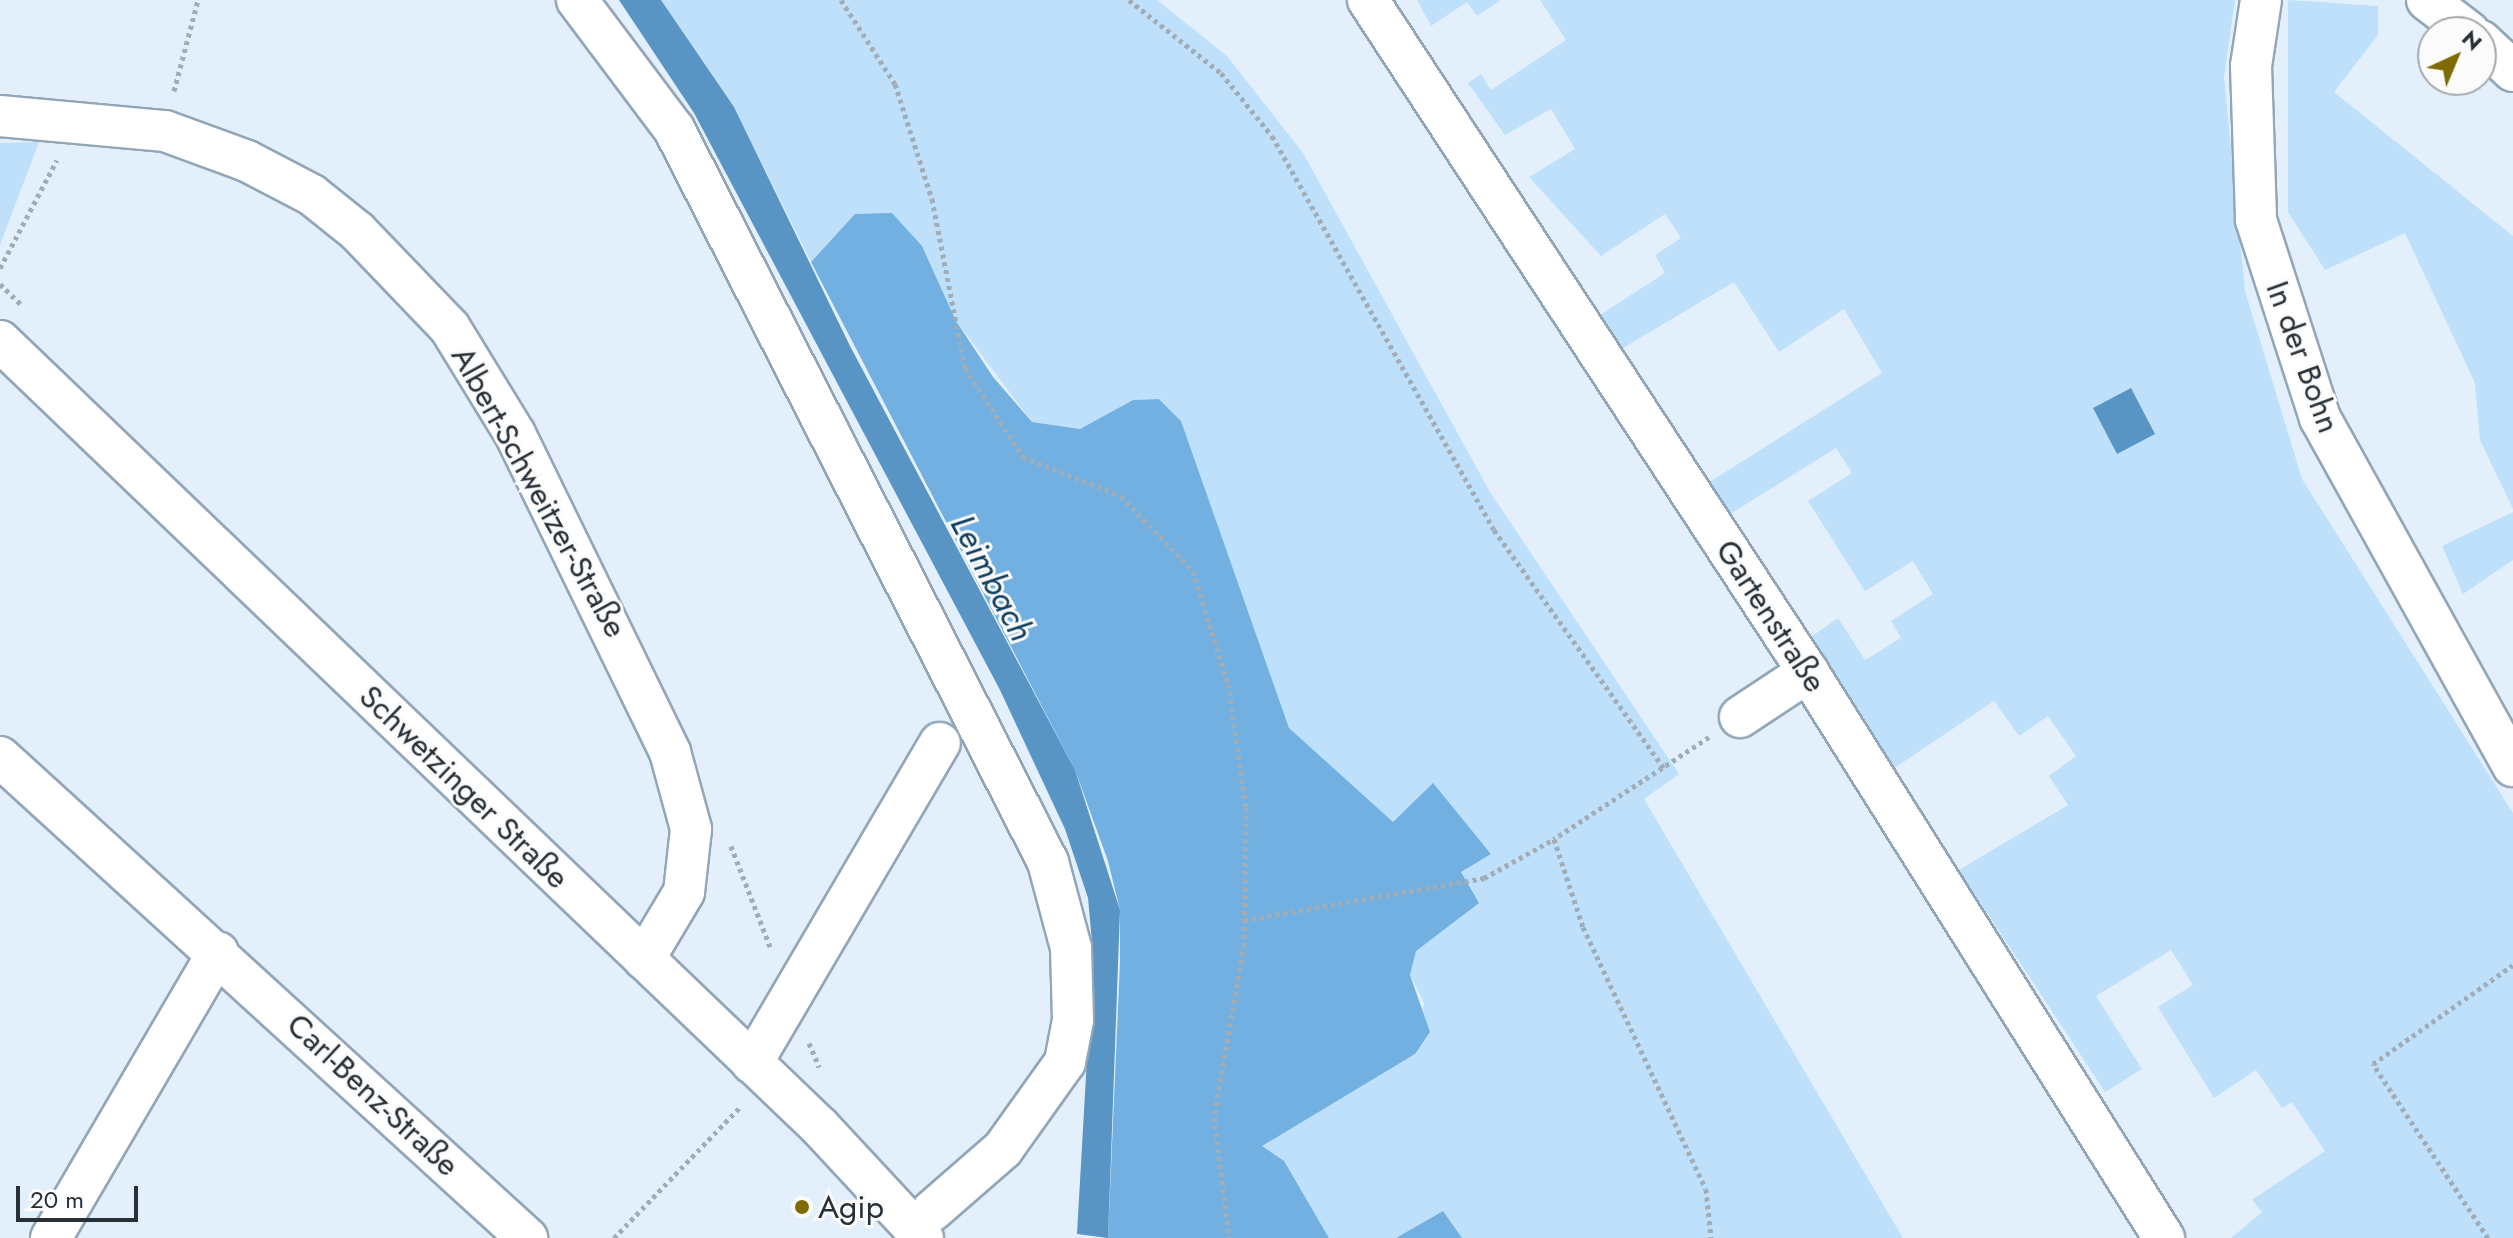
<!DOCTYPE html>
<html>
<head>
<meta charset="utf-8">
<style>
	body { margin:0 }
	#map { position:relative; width:2513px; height:1238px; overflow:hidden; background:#e3f0fb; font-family:Jost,sans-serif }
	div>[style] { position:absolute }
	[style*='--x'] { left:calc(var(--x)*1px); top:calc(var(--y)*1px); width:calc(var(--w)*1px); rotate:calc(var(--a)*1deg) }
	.green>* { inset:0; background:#bee0fb }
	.forest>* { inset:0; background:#71b0e0 }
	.water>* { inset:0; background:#5895c4 }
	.path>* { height:5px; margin-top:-2.5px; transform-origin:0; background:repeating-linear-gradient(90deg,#a1adb6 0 4px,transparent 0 8px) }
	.roads { filter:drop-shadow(2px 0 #92a6b8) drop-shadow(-2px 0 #92a6b8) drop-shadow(0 2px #92a6b8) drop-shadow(0 -2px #92a6b8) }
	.minor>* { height:40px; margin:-20px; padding:0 20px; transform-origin:20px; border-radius:20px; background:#fff }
	.dots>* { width:22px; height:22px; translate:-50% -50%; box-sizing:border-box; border:4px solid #fbfbfb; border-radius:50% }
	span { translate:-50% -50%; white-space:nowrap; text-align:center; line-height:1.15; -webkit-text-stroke:6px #fbfbfb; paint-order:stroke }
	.street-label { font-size:32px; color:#273037 }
	.poi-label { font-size:32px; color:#273037 }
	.left { translate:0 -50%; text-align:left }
	.water-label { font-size:34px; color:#0f3f60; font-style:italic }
	.north { position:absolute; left:2417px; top:16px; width:80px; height:80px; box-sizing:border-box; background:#fbfbfb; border:2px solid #a6aaad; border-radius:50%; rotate:44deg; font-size:22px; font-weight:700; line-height:32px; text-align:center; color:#273037 }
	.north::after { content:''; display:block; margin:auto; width:28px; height:36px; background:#7f6a03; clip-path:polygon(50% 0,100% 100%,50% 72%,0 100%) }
	.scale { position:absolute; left:16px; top:1186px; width:122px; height:36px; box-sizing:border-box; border:4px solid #273037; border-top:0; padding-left:10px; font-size:24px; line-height:28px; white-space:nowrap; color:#273037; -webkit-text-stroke:6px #fbfbfb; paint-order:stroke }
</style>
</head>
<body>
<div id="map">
	<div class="green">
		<div style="clip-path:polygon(661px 0,1157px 0,1227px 56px,1303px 153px,1490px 492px,1679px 774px,1644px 799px,1903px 1238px,1462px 1238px,1443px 1211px,1396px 1238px,1329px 1238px,1284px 1162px,1261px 1146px,1415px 1054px,1424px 1003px,1410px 975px,1416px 950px,1478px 903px,1461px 872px,1491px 853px,1432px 784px,1393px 823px,1289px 728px,1181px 421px,1160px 399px,1133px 400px,1080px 429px,1032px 422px,956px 321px,922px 246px,855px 214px,811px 262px,734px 107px)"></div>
		<div style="clip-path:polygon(1417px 0,1501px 0,1477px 16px,1467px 2px,1431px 26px)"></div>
		<div style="clip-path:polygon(1540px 0,2235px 0,2224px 77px,2245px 291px,2302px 479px,2513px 813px,2513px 1238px,2231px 1238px,2262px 1212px,2252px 1200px,2325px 1151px,2292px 1102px,2282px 1108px,2256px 1070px,2214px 1098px,2158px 1007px,2193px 985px,2171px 950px,2096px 996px,2142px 1069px,2105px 1092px,1959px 870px,2068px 805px,2049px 776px,2076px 756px,2048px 716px,2019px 736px,1994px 701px,1893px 769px,1811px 637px,1838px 618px,1865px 660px,1901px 638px,1891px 621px,1933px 594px,1913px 561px,1865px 591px,1808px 501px,1852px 473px,1836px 448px,1727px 516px,1708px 483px,1882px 373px,1844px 309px,1779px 352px,1734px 282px,1623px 348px,1600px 315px,1665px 273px,1655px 255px,1681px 238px,1665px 214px,1601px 256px,1529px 177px,1575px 149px,1551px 109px,1505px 135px,1468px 83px,1481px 74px,1491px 90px,1566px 40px)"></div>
		<div style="clip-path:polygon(2288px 0,2378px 6px,2378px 35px,2334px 92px,2513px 236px,2513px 509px,2480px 440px,2475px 383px,2405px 233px,2325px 270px,2288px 212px)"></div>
		<div style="clip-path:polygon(39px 142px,0 245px,0 143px)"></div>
		<div style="clip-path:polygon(2513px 512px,2513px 560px,2463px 594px,2442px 546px)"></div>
	</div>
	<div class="forest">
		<div style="clip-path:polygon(892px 213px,922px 246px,956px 321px,993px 377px,1032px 422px,1080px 429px,1133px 400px,1159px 399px,1181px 421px,1289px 728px,1393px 822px,1433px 783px,1491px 854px,1461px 872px,1479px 903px,1416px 951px,1410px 975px,1430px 1032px,1415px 1054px,1262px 1146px,1284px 1161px,1329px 1238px,1108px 1238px,1120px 962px,1120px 910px,1108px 861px,1075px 770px,811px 262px,855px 214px)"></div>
		<div style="clip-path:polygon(1443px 1211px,1462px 1238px,1396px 1238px)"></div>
	</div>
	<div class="water">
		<div style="clip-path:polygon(619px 0,661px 0,734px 107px,850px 346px,1075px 770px,1120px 910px,1108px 1238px,1077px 1234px,1093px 953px,1088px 898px,1065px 829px,1000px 690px,694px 113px)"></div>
		<div style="clip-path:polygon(2131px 388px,2155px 434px,2117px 454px,2093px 408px)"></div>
	</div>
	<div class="path">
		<div style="--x:841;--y:0;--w:100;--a:57.3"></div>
		<div style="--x:895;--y:84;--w:121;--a:72.2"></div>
		<div style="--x:932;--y:199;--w:172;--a:79"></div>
		<div style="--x:965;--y:368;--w:106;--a:56.9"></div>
		<div style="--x:1023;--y:457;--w:105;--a:21.7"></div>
		<div style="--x:1121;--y:496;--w:104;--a:46.2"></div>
		<div style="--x:1193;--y:571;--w:118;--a:72.8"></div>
		<div style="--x:1228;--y:684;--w:124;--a:81.7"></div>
		<div style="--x:1246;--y:807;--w:137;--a:90.8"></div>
		<div style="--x:1244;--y:944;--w:176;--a:99.8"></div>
		<div style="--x:1214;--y:1117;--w:122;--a:82.9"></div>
		<div style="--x:1129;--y:0;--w:117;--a:38.4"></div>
		<div style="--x:1221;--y:73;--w:81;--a:51"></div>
		<div style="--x:1272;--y:136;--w:452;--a:60.6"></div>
		<div style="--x:1494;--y:530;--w:292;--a:54.5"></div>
		<div style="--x:174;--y:91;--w:94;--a:-75.2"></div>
		<div style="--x:0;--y:268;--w:122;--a:-62.2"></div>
		<div style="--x:0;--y:284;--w:30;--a:44"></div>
		<div style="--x:1709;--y:737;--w:186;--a:146.7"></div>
		<div style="--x:1554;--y:839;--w:93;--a:71.8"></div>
		<div style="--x:1583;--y:927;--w:289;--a:64.9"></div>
		<div style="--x:1706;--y:1189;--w:49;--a:84.2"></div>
		<div style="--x:731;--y:846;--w:110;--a:68.8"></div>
		<div style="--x:1244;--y:920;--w:244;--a:-9.9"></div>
		<div style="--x:1484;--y:878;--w:80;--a:-29.1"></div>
		<div style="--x:809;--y:1043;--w:26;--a:67"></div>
		<div style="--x:614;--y:1238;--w:182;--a:-46.1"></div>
		<div style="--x:2488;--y:1238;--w:209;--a:-123.5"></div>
		<div style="--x:2373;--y:1064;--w:171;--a:-35.3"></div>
	</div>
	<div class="roads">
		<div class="minor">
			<div style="--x:577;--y:0;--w:161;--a:53.1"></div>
			<div style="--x:674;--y:129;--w:823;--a:62.97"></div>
			<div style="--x:1048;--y:862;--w:89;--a:75"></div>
			<div style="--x:1071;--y:948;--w:72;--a:88.4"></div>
			<div style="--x:1073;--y:1020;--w:43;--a:100.8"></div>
			<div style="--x:1065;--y:1062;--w:107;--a:125.5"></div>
			<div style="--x:1003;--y:1149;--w:94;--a:138.9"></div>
			<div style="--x:1368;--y:0;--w:803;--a:56.78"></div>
			<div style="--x:1808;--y:672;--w:669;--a:57.83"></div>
			<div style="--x:2261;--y:0;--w:67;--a:98.6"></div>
			<div style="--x:2251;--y:66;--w:154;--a:88.1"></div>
			<div style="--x:2256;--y:220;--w:208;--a:72.1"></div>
			<div style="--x:2320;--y:418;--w:398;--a:61"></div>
			<div style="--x:2427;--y:0;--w:53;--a:37.3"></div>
			<div style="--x:2481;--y:41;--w:44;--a:43.2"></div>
			<div style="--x:0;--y:116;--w:166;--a:5.2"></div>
			<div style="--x:165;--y:131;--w:87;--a:20.1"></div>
			<div style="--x:247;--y:161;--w:73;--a:27.6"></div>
			<div style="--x:312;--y:195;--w:58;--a:38.7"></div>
			<div style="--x:357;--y:231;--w:134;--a:46.2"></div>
			<div style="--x:450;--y:328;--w:124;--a:58.5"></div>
			<div style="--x:515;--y:434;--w:354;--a:64"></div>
			<div style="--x:670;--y:752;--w:80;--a:74.7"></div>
			<div style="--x:691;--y:829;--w:63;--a:96.3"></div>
			<div style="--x:684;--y:892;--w:78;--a:120.8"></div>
			<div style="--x:0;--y:341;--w:1136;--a:43.79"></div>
			<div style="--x:820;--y:1127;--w:151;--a:47.1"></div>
			<div style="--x:1740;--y:717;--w:82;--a:-33.5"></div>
			<div style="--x:0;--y:757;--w:714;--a:42.39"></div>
			<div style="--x:752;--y:1063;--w:371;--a:-59.6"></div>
			<div style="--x:51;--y:1238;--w:331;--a:-59.7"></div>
		</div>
	</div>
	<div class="dots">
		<div style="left:802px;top:1207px;background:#7f6a03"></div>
	</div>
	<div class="street-label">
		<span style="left:2303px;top:357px;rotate:70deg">In der Bohn</span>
		<span style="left:539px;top:492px;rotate:61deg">Albert-Schweitzer-Straße</span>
		<span style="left:1771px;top:616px;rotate:57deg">Gartenstraße</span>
		<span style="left:464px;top:787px;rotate:44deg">Schwetzinger Straße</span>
		<span style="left:373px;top:1095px;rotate:43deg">Carl-Benz-Straße</span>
	</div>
	<div class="poi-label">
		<span class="left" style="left:818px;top:1207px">Agip</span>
	</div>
	<div class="water-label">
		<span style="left:992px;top:578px;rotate:62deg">Leimbach</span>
	</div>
	<div class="north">N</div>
	<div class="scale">20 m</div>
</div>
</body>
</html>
